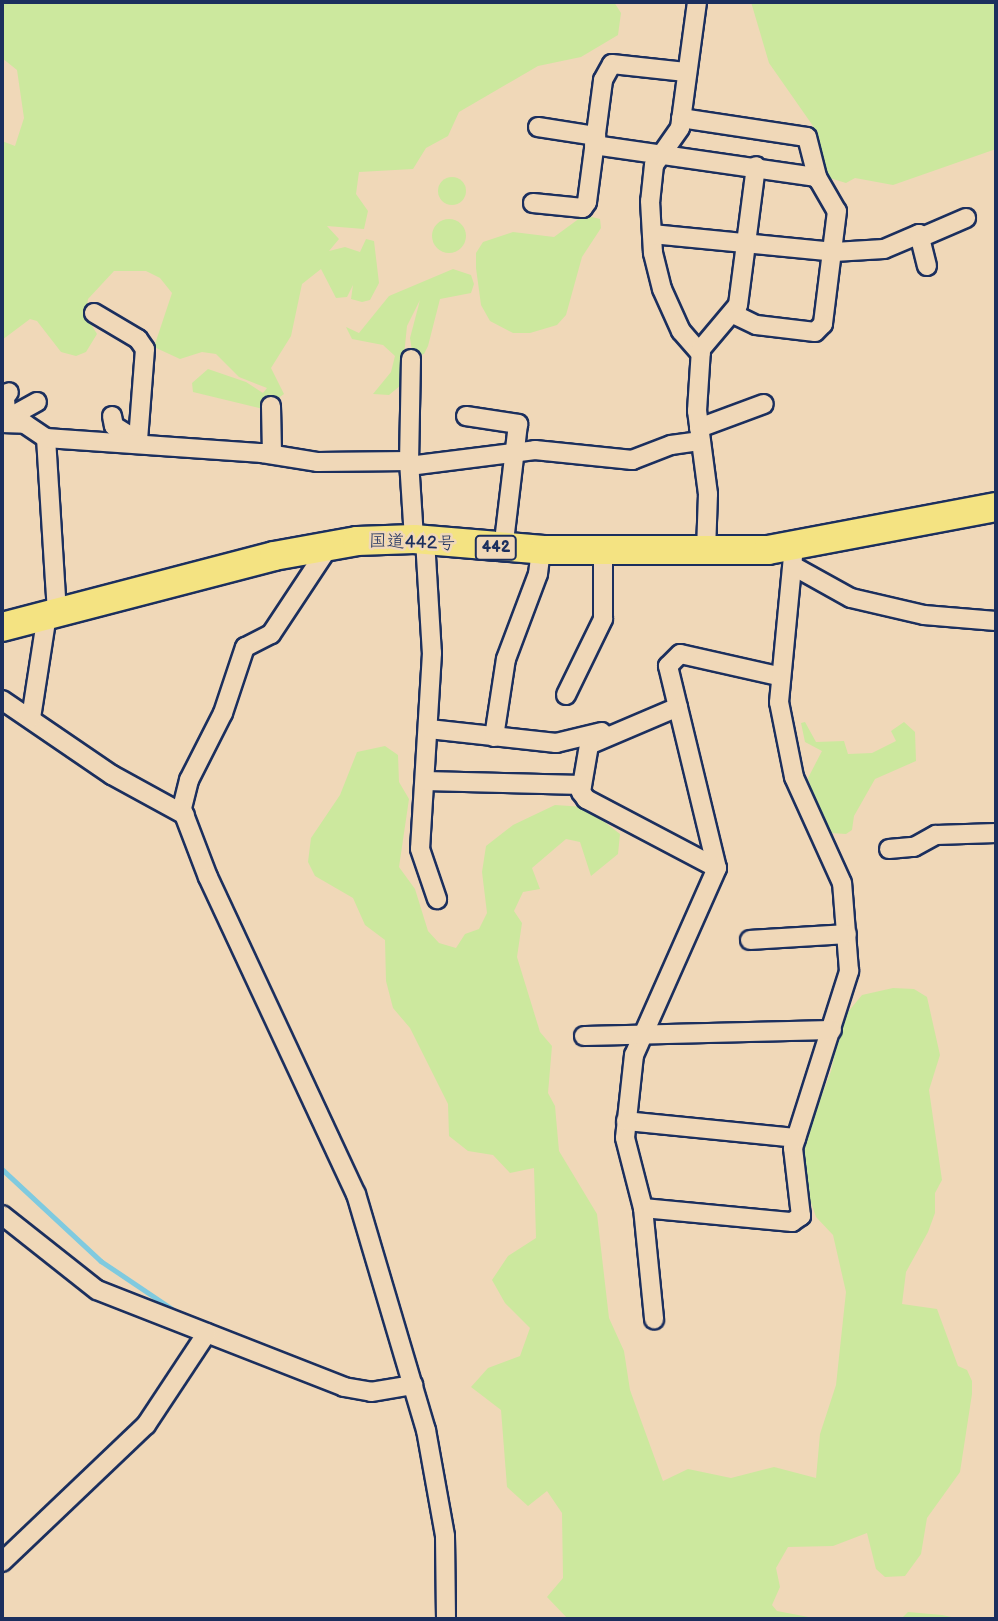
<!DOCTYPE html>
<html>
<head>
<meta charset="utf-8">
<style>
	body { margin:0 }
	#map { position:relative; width:998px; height:1621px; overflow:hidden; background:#f0d8b8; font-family:"Balsamiq Sans","Klee One",sans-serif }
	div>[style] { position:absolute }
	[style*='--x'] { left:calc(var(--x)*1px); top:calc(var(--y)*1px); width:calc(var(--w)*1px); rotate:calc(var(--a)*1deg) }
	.green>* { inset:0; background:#cce89e }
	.round { border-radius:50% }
	.stream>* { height:4.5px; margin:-2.25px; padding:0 2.25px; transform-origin:2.25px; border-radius:2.25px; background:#7fcadf }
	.roads { filter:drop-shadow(2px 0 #1b2f5e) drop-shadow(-2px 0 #1b2f5e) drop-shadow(0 2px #1b2f5e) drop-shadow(0 -2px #1b2f5e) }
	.minor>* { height:18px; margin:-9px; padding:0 9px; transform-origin:9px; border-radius:9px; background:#f0d8b8 }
	.trunk>* { height:28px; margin:-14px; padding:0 14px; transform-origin:14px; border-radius:14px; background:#f4e382 }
	span { translate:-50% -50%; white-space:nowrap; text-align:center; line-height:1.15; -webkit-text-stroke:5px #f0d8b8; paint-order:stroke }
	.shield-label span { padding:2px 5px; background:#f0d8b8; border:2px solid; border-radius:5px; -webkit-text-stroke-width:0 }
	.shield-label { font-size:16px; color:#1b2f5e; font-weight:700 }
	.street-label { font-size:18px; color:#1b2f5e }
	.frame { position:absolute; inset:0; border:4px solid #1b2f5e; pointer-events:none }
</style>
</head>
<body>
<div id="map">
	<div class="green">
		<div style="clip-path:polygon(2px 2px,614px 2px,621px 13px,618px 35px,581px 57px,538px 66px,459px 112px,448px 136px,426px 148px,413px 169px,359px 172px,356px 194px,368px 211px,364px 229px,327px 226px,339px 239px,329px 251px,345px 247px,360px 252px,366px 239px,374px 241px,379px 283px,370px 300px,362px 302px,351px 299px,353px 285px,347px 297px,336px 298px,321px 269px,302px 284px,291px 336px,271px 368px,284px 394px,263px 409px,193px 392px,192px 383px,208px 369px,246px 382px,263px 393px,267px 388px,239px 377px,216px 354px,202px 352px,180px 359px,154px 347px,172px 293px,160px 278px,146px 271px,114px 271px,88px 299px,86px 316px,97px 334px,86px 352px,76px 356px,61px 352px,37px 321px,30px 319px,2px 340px,2px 141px,15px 146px,24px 118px,17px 70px,2px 58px)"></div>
		<div style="clip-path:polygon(751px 2px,996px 2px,996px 149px,893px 185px,855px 178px,846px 183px,823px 176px,813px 126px,769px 63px)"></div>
		<div class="round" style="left:438px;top:177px;width:28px;height:28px"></div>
		<div style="clip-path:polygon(584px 215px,600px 219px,601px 228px,582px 257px,566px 315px,557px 325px,530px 333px,513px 333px,490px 321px,481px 305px,476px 268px,476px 253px,483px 242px,513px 232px,554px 237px)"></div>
		<div class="round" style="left:432px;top:219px;width:34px;height:34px"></div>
		<div style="clip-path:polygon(453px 269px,471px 275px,474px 284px,471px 293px,440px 299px,428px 346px,424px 354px,413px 357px,410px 338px,420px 300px,407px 326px,401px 385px,389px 395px,373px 394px,391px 372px,395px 356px,383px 345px,352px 339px,346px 327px,359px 333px,389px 296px)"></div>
		<div style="clip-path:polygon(805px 722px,816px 742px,844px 741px,848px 754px,872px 753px,896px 741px,891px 731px,904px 722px,915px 732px,916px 761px,875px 779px,854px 816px,852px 830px,846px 834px,831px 833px,814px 800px,808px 778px,822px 751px,805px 742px,801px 723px)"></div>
		<div style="clip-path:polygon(385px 746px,398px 755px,399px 782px,409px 799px,399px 867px,415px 889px,428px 931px,439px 943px,456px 948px,465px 934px,479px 929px,487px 913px,482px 872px,486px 846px,513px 825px,555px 805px,585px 807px,620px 834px,618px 854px,591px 876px,580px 842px,566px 839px,532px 868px,540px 889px,523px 892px,514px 911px,522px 923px,517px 957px,540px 1032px,552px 1046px,548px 1093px,555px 1106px,559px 1151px,597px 1214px,609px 1318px,624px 1351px,630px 1390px,663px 1481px,688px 1469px,731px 1478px,774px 1467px,816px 1478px,820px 1434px,836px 1385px,846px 1292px,833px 1235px,816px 1217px,807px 1191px,802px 1155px,807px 1134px,831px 1071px,843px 1018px,862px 995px,893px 988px,914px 989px,927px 997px,940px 1055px,929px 1090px,942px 1180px,935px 1193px,935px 1213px,928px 1232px,906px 1272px,902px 1304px,937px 1309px,958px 1366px,967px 1370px,972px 1381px,972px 1394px,960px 1472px,927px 1518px,921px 1554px,905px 1576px,885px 1577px,876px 1569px,867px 1533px,833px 1546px,788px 1547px,776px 1568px,780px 1587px,772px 1605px,777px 1611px,819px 1619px,568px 1619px,547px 1597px,563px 1578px,562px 1513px,547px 1491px,528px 1506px,507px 1487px,501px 1410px,471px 1387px,488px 1368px,520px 1356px,530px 1328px,505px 1303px,492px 1280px,508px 1256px,536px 1238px,534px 1168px,510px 1173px,493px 1155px,468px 1151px,449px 1136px,448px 1104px,410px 1028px,393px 1008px,386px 981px,385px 940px,365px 925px,353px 898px,315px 876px,308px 862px,311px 838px,340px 795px,357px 752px)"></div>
		<div style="clip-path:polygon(908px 1612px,942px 1615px,961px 1619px,901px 1619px)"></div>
	</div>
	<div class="stream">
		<div style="--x:2;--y:1169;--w:135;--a:42.9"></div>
		<div style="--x:101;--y:1261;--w:95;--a:33.9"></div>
	</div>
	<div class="roads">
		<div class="minor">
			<div style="--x:697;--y:2;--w:127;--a:97.7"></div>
			<div style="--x:680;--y:128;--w:45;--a:125.1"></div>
			<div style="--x:654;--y:165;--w:36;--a:96"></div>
			<div style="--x:650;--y:201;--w:52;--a:86.7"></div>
			<div style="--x:653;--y:253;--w:37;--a:76"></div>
			<div style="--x:662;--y:289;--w:46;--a:65.7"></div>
			<div style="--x:681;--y:331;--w:30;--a:49"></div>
			<div style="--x:681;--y:118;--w:127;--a:8.6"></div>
			<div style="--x:807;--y:137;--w:44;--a:75.7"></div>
			<div style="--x:538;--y:127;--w:59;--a:8.8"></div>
			<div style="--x:594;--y:145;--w:225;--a:8.2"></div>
			<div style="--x:817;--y:177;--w:39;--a:60"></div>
			<div style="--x:837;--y:211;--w:114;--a:97.1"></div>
			<div style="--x:823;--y:324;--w:11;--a:135"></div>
			<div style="--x:815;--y:332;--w:59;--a:-173.2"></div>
			<div style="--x:756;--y:325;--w:25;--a:-154"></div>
			<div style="--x:533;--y:203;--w:50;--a:5.7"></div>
			<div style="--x:583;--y:208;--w:7;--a:-56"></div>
			<div style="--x:587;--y:202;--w:123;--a:-82.5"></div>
			<div style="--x:603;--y:80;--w:18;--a:-61"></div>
			<div style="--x:612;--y:64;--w:74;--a:6.2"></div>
			<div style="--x:652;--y:234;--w:183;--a:5.6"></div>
			<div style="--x:834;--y:252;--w:50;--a:-3.4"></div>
			<div style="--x:884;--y:249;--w:38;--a:-23"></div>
			<div style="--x:919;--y:234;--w:33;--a:76"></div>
			<div style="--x:922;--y:237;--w:48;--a:-23.4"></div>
			<div style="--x:94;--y:313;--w:51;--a:30.6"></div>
			<div style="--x:138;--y:339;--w:12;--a:55"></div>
			<div style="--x:145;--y:349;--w:90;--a:94.4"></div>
			<div style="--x:411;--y:359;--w:102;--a:91.1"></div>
			<div style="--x:409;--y:461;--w:78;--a:86.3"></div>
			<div style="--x:271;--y:406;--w:48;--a:88.8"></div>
			<div style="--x:112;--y:416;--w:10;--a:79"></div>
			<div style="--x:114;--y:426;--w:32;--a:32"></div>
			<div style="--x:466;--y:416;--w:53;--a:8.7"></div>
			<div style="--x:518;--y:424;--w:126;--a:96.8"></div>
			<div style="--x:8;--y:418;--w:33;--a:-29"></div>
			<div style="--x:7;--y:422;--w:25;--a:-95"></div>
			<div style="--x:5;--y:397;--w:6;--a:-51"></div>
			<div style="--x:2;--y:423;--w:23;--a:2"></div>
			<div style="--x:25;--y:424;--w:25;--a:34"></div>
			<div style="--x:46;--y:438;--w:175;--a:86.4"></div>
			<div style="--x:699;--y:428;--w:69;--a:-20.3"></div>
			<div style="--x:46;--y:438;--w:217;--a:4"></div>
			<div style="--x:262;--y:453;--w:57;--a:9.1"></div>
			<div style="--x:318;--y:462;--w:91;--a:-0.6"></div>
			<div style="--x:409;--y:466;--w:127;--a:-7.2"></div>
			<div style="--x:535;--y:450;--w:98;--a:5.9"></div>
			<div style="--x:632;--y:460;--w:42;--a:-21"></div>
			<div style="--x:671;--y:445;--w:30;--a:-8"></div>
			<div style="--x:425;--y:540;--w:113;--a:86.5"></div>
			<div style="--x:432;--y:653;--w:196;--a:93.5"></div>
			<div style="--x:420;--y:849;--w:53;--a:71.2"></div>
			<div style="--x:330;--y:545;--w:107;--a:123.5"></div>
			<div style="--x:271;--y:634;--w:29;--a:153"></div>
			<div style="--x:245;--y:647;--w:70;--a:108.4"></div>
			<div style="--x:223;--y:713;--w:75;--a:116.9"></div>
			<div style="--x:189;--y:780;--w:30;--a:104"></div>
			<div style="--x:182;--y:809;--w:73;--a:69.1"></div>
			<div style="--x:208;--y:877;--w:350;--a:65"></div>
			<div style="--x:356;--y:1194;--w:246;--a:73.5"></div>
			<div style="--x:426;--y:1430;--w:108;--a:79.8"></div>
			<div style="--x:445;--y:1536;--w:83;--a:89.3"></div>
			<div style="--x:706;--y:551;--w:57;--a:-88"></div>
			<div style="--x:708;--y:494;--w:84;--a:-97.5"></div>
			<div style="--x:697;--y:411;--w:62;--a:-86.3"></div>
			<div style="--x:701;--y:349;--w:57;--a:-49.9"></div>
			<div style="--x:738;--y:305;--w:140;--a:-82.6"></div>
			<div style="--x:795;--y:567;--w:64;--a:29"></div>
			<div style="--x:851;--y:598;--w:75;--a:13.1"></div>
			<div style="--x:924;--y:615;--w:72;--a:4.8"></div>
			<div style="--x:778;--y:676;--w:100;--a:-167.3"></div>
			<div style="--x:680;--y:654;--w:17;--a:135"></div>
			<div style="--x:668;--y:666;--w:208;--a:76.4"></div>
			<div style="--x:717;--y:868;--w:205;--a:113.9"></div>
			<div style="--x:634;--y:1055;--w:83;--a:96.2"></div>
			<div style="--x:625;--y:1138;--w:72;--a:75.6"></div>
			<div style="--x:643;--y:1208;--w:150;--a:5.4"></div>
			<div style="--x:792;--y:1222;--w:11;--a:-34"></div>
			<div style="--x:801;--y:1216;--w:68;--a:-96.7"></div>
			<div style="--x:793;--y:1148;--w:186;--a:-72.4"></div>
			<div style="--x:849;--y:971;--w:88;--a:-94.5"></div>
			<div style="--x:842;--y:883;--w:116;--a:-114.4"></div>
			<div style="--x:794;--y:777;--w:76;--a:-101.3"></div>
			<div style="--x:779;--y:702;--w:157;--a:-84.5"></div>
			<div style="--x:566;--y:695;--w:85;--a:-64"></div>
			<div style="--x:603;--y:619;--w:68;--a:-90"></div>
			<div style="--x:2;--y:700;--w:133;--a:34.3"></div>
			<div style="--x:112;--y:775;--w:83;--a:28.7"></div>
			<div style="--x:678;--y:707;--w:97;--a:156.9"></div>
			<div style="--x:589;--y:745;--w:48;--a:99.7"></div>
			<div style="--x:581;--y:792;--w:9;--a:54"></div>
			<div style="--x:586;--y:799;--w:148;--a:27.8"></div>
			<div style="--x:31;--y:718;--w:104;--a:-81.2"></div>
			<div style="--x:429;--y:729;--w:128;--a:6.3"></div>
			<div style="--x:556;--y:743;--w:47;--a:-13.4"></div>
			<div style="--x:494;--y:737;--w:79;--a:-81.3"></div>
			<div style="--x:506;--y:659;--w:91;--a:-69.4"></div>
			<div style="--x:538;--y:574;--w:24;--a:-83"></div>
			<div style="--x:425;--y:781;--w:157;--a:1.5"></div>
			<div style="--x:889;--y:849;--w:25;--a:-5"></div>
			<div style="--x:914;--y:847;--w:25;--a:-29"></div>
			<div style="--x:936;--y:835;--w:60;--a:-1.9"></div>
			<div style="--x:750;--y:940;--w:97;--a:-3.5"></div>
			<div style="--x:584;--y:1036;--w:248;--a:-1.4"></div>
			<div style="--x:626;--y:1121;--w:171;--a:5.7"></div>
			<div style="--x:643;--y:1208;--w:112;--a:84.3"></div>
			<div style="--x:2;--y:1215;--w:121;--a:38.3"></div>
			<div style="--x:97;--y:1290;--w:265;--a:21.4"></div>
			<div style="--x:344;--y:1387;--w:27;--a:10"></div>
			<div style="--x:371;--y:1392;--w:43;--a:-9.5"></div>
			<div style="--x:2;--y:1562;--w:199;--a:-43.6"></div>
			<div style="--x:146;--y:1425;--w:110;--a:-56.5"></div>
		</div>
		<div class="trunk">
			<div style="--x:2;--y:627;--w:281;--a:-14.6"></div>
			<div style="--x:274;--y:556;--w:84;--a:-10.2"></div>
			<div style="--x:357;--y:541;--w:57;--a:-2"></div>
			<div style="--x:414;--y:539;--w:130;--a:4.8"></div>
			<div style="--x:544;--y:550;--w:224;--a:0"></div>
			<div style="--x:768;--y:550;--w:232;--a:-10.7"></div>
		</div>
	</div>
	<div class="shield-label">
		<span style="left:496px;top:548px">442</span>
	</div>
	<div class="street-label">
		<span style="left:412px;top:543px;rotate:2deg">国道442号</span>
	</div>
	<div class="frame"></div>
</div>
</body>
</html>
